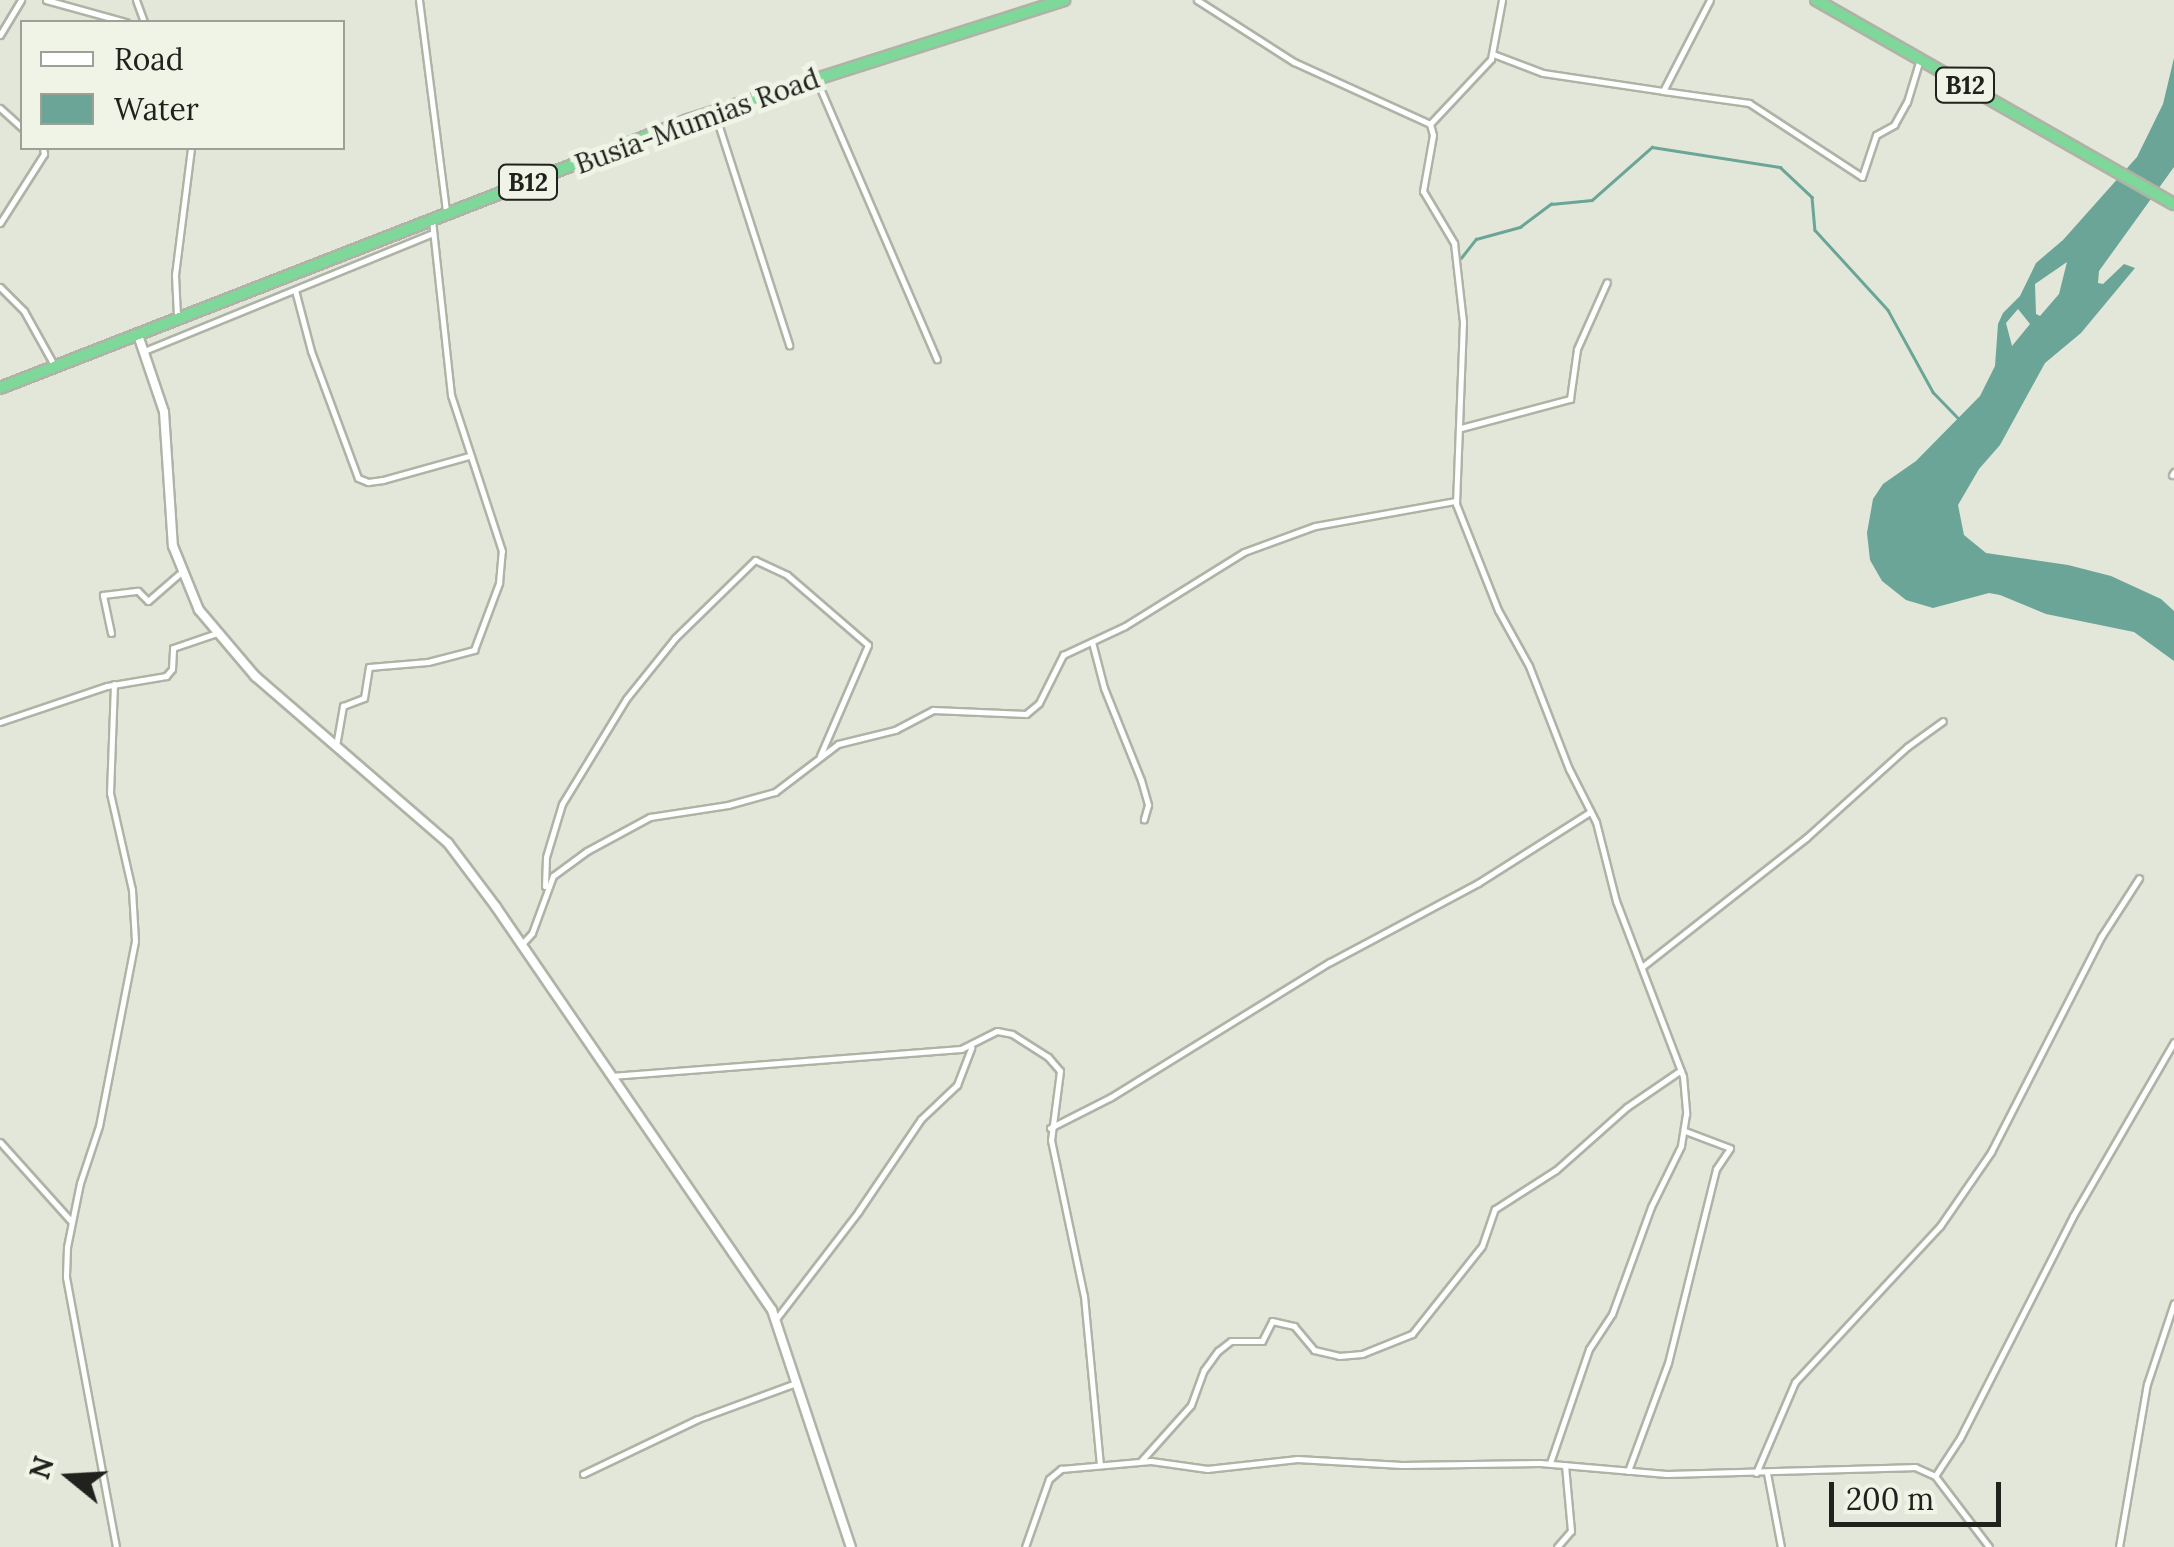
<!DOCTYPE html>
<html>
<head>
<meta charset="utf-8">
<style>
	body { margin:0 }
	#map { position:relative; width:2174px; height:1547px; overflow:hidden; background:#e2e7d9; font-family:Lora,serif }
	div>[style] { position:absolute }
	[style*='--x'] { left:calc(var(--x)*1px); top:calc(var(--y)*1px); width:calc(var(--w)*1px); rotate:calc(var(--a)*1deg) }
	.water>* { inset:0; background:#6aa598 }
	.stream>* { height:2.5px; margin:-1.25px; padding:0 1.25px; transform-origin:1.25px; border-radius:1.25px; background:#6aa598 }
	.roads { filter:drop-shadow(2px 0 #aeb3a6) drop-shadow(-2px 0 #aeb3a6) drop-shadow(0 2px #aeb3a6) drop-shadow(0 -2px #aeb3a6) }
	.minor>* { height:5px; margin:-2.5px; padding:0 2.5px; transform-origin:2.5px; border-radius:2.5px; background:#fff }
	.tertiary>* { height:8px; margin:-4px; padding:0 4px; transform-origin:4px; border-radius:4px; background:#fff }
	.trunk>* { height:10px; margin:-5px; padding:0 5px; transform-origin:5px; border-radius:5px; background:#7ed89a }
	span { translate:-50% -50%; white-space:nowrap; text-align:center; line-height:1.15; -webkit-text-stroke:10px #eff4e6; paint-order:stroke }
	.shield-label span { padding:2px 8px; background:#eff4e6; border:2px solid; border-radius:8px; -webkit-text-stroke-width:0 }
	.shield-label { font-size:25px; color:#21221e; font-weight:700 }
	.street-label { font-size:28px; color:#21221e }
	.legend { position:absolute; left:20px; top:20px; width:325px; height:130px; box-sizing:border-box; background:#eff4e6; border:2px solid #9da096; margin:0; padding:12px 18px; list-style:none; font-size:30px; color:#21221e }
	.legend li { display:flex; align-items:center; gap:20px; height:50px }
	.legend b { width:50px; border:2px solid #9da096 }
	.north { position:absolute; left:20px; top:1427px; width:100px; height:100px; -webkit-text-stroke:8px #eff4e6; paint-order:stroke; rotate:288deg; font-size:28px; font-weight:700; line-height:40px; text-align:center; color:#21221e }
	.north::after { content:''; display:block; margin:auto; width:35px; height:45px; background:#21221e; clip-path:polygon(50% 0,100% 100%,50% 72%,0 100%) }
	.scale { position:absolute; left:1829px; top:1482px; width:172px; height:45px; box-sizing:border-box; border:5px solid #21221e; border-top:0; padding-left:12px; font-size:30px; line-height:35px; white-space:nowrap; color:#21221e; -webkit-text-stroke:8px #eff4e6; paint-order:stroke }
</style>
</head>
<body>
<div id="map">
	<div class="water">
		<div style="clip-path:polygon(evenodd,2174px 58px,2174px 167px,2099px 271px,2098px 283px,2103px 284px,2124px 264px,2135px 268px,2081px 333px,2045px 363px,2000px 445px,1979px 469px,1958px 505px,1964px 535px,1986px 553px,2068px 565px,2111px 576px,2161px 599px,2174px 611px,2174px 661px,2134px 632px,2046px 614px,2000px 595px,1989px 593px,1933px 608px,1906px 600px,1882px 581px,1870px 560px,1867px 533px,1873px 499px,1883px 484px,1916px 461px,1980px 396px,1995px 366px,1998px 324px,2003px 313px,2020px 296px,2036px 263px,2063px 240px,2137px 157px,2163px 104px,2174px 58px,2067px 262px,2059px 294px,2040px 316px,2036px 314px,2035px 284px,2067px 262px,2174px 58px,2018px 309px,2030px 324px,2012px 346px,2006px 323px,2018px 309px)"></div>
	</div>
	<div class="stream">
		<div style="--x:1461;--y:258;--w:24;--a:-52"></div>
		<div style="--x:1476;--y:239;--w:46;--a:-15.3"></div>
		<div style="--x:1520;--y:227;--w:39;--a:-37"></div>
		<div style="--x:1551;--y:204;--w:41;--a:-5.6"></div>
		<div style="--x:1592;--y:200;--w:80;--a:-41.5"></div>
		<div style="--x:1652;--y:147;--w:130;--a:8.9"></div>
		<div style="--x:1780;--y:167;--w:44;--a:43.2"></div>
		<div style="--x:1812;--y:197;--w:33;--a:85"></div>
		<div style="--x:1815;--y:230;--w:108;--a:47.6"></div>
		<div style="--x:1888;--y:310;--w:94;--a:61.2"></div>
		<div style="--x:1933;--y:392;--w:40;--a:46"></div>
	</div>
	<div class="roads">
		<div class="minor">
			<div style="--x:46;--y:0;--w:83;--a:15.4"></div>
			<div style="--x:136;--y:0;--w:23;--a:70"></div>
			<div style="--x:419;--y:0;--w:213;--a:82.7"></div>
			<div style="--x:1197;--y:0;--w:115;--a:32.6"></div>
			<div style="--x:1294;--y:62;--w:149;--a:24.5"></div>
			<div style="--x:1430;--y:124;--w:11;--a:75"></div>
			<div style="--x:1433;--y:135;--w:57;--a:100.1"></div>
			<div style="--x:1423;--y:191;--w:61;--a:59.2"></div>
			<div style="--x:1454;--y:243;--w:80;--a:83.5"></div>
			<div style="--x:1463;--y:322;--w:182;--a:92.2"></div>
			<div style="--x:1456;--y:504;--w:114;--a:68.4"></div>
			<div style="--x:1498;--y:610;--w:64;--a:61"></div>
			<div style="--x:1529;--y:666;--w:110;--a:68.8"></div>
			<div style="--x:1569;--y:769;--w:59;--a:63"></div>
			<div style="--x:1596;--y:822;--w:81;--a:75.8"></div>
			<div style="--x:1616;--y:901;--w:187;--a:69.1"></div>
			<div style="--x:1683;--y:1076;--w:38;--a:85"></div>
			<div style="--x:1686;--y:1114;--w:32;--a:99"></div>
			<div style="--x:1681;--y:1146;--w:68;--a:116.2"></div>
			<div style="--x:1651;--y:1207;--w:114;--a:110"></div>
			<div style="--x:1612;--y:1314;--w:42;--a:123.3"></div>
			<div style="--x:1589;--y:1349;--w:120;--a:108.9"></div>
			<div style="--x:0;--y:35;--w:41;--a:-59"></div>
			<div style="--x:1493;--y:54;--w:53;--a:20.8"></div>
			<div style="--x:1543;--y:73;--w:121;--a:8.5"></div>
			<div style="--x:1663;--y:91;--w:102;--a:-62.7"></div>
			<div style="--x:817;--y:81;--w:303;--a:66.7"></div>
			<div style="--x:1663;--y:91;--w:87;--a:7.9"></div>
			<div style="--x:1749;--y:103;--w:135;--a:33.2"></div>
			<div style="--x:1862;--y:177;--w:44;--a:-71.6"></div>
			<div style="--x:1876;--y:135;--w:21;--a:-29"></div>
			<div style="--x:1894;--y:125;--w:26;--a:-61"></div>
			<div style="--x:1907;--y:102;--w:45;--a:-73.2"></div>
			<div style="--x:0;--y:108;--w:30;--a:42"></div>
			<div style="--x:715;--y:114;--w:243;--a:72.2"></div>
			<div style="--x:1430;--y:124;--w:89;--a:-46.8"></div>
			<div style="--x:1491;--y:59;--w:60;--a:-79.4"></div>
			<div style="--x:0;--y:223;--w:82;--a:-57.5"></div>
			<div style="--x:44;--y:154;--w:6;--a:-99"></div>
			<div style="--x:0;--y:287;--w:34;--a:45"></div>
			<div style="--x:24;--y:311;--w:62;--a:60.9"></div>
			<div style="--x:295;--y:290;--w:63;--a:75.3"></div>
			<div style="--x:311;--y:351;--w:135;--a:69.7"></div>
			<div style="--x:358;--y:478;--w:11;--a:22"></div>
			<div style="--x:368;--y:482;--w:15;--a:-8"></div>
			<div style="--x:383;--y:480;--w:89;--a:-15.6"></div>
			<div style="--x:177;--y:316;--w:41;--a:-92.8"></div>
			<div style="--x:175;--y:275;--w:128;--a:-82.8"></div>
			<div style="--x:144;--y:351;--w:312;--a:-22.2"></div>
			<div style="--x:1461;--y:428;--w:113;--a:-14.9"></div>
			<div style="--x:1570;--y:399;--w:50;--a:-82"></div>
			<div style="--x:1577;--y:349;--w:73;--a:-65.9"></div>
			<div style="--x:2172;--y:475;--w:4;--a:-56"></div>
			<div style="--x:111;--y:633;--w:39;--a:-102"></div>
			<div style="--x:103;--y:595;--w:35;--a:-7"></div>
			<div style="--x:138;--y:591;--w:14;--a:45"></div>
			<div style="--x:148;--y:601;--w:41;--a:-41.1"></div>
			<div style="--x:1092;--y:642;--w:48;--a:75.4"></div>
			<div style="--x:1104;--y:688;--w:99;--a:68.1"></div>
			<div style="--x:1141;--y:780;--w:26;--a:74"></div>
			<div style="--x:1148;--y:805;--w:15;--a:106"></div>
			<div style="--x:114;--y:684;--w:109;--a:92.1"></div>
			<div style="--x:110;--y:793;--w:99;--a:77.2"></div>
			<div style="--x:132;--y:890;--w:51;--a:86.6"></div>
			<div style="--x:135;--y:941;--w:188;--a:101"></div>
			<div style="--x:99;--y:1126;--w:60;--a:108.4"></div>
			<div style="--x:80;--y:1183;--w:65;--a:101.5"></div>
			<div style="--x:67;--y:1247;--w:30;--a:92"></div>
			<div style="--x:66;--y:1277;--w:275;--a:79.5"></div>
			<div style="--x:0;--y:722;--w:113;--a:-18.6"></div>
			<div style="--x:107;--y:686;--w:60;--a:-9.6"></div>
			<div style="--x:166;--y:676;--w:9;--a:-49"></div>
			<div style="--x:172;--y:669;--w:21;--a:-87"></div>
			<div style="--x:173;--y:648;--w:46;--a:-18.8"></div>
			<div style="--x:336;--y:746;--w:41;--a:-80.1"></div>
			<div style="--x:343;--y:706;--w:22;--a:-21"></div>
			<div style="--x:364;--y:698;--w:31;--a:-81"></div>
			<div style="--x:369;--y:667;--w:59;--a:-4.8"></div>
			<div style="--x:428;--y:662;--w:48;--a:-14.6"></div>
			<div style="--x:474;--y:650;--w:72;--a:-69.5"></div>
			<div style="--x:499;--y:583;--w:32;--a:-85"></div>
			<div style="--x:502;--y:551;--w:164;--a:-108.1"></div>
			<div style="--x:451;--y:395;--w:176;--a:-96.2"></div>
			<div style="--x:545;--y:886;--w:29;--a:-88"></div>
			<div style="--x:546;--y:857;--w:55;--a:-73.2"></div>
			<div style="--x:562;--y:804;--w:123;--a:-58.6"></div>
			<div style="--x:626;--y:699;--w:78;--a:-51.2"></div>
			<div style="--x:675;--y:638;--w:112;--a:-44.3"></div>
			<div style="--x:755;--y:560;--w:35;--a:25"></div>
			<div style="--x:787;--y:575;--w:107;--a:40.8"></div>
			<div style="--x:868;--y:645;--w:121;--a:113.4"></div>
			<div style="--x:521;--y:945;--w:16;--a:-47"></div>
			<div style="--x:532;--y:933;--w:61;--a:-69.8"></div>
			<div style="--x:553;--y:876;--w:42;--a:-36.3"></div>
			<div style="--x:587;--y:851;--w:72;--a:-28.4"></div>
			<div style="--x:650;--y:817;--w:79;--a:-8.7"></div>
			<div style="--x:728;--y:805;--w:49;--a:-15.5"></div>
			<div style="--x:775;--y:792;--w:79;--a:-37.3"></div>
			<div style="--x:838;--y:744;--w:59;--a:-13.8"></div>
			<div style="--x:895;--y:730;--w:43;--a:-27.8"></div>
			<div style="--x:933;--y:710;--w:93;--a:2.5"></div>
			<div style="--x:1026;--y:714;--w:17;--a:-40"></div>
			<div style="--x:1039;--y:703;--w:54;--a:-63.4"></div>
			<div style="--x:1063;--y:655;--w:68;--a:-25.1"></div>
			<div style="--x:1125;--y:626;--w:140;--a:-31.9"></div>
			<div style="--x:1244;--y:552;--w:76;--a:-20.1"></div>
			<div style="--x:1315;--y:526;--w:142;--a:-10.1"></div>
			<div style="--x:1642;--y:967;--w:209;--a:-38.2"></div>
			<div style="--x:1806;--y:838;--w:136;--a:-42"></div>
			<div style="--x:1907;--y:747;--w:44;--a:-35.8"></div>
			<div style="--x:611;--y:1076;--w:351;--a:-4.4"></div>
			<div style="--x:961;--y:1049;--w:40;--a:-26.6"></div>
			<div style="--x:997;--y:1031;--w:15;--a:11"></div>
			<div style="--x:1012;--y:1034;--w:43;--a:32.6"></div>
			<div style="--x:1048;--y:1057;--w:18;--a:49"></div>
			<div style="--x:1060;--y:1071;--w:70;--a:97.4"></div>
			<div style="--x:1051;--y:1140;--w:159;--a:78.1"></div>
			<div style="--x:1084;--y:1296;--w:170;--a:84.6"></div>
			<div style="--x:1050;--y:1128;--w:68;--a:-26.9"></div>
			<div style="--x:1111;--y:1097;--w:257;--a:-31.7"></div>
			<div style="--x:1330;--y:962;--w:168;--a:-28.1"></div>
			<div style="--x:1478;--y:883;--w:133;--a:-32.4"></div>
			<div style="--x:0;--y:1142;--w:106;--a:48.1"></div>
			<div style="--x:776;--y:1319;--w:135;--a:-52.5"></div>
			<div style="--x:858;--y:1212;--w:112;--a:-55.9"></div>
			<div style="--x:921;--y:1119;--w:50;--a:-43.4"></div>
			<div style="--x:957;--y:1085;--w:40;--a:-69"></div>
			<div style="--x:1141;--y:1461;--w:75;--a:-48.2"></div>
			<div style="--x:1191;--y:1405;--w:37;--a:-70"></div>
			<div style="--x:1204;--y:1370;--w:24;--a:-54"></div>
			<div style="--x:1218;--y:1351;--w:16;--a:-38"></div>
			<div style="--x:1231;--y:1341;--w:31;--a:0"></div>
			<div style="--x:1262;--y:1341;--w:22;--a:-63"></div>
			<div style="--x:1272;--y:1321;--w:23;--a:13"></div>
			<div style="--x:1294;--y:1326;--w:31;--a:50"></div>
			<div style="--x:1314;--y:1350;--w:26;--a:13"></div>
			<div style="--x:1339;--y:1356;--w:23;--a:-5"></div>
			<div style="--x:1362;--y:1354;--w:54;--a:-21.8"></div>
			<div style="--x:1412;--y:1334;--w:112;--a:-51.5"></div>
			<div style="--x:1482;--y:1246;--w:39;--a:-71"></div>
			<div style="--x:1495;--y:1209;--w:72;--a:-32.6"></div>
			<div style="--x:1556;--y:1170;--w:95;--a:-41.6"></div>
			<div style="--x:1627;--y:1107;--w:65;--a:-34.4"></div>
			<div style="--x:1628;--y:1471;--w:115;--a:-69.7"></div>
			<div style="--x:1668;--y:1363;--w:200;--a:-76.1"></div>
			<div style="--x:1716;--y:1169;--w:25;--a:-56"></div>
			<div style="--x:1730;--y:1148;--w:48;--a:-159.3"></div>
			<div style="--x:1756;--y:1473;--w:99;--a:-66.8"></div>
			<div style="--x:1795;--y:1382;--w:213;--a:-47.1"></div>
			<div style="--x:1940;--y:1226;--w:90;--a:-55.4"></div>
			<div style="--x:1991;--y:1152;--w:242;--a:-62.9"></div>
			<div style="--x:2101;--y:937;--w:70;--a:-57.2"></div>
			<div style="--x:1767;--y:1473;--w:75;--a:79.3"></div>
			<div style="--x:583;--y:1474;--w:127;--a:-25.6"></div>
			<div style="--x:698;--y:1419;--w:104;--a:-20.2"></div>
			<div style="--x:1935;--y:1476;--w:45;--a:-56.7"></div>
			<div style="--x:1960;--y:1438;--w:249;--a:-63"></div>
			<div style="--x:2073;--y:1216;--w:201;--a:-59.9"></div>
			<div style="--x:1025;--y:1547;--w:72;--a:-70.6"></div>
			<div style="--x:1049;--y:1479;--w:16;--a:-40"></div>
			<div style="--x:1061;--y:1469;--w:90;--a:-5.1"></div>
			<div style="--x:1151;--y:1461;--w:57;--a:8.1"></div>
			<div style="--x:1207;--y:1469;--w:91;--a:-6.3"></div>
			<div style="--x:1297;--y:1459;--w:105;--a:3.3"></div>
			<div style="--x:1402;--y:1465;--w:138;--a:-0.8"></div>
			<div style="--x:1540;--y:1463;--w:127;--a:5"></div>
			<div style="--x:1667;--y:1474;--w:248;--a:-1.6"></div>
			<div style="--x:1915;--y:1467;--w:22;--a:24"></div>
			<div style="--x:1935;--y:1476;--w:89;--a:52.7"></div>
			<div style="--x:1557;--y:1547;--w:21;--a:-49"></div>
			<div style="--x:1571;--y:1531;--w:66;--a:-95.2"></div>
			<div style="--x:2119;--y:1547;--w:165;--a:-80.3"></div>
			<div style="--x:2147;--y:1384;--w:85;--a:-71.6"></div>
		</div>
		<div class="tertiary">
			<div style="--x:138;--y:335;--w:81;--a:71.3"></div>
			<div style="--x:164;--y:412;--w:134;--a:86.2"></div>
			<div style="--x:173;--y:546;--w:69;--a:67.9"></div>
			<div style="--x:199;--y:610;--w:87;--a:49.7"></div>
			<div style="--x:255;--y:676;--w:255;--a:40.9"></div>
			<div style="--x:448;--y:843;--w:80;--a:53.1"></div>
			<div style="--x:496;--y:907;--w:488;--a:55.6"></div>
			<div style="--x:772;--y:1310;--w:250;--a:71.6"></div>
		</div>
		<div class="trunk">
			<div style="--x:1816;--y:0;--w:412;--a:29.7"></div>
			<div style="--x:0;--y:388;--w:738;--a:-21.28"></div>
			<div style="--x:688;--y:120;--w:395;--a:-17.7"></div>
		</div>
	</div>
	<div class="shield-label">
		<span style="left:1965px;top:85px">B12</span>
		<span style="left:528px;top:182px">B12</span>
	</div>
	<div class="street-label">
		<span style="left:697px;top:121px;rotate:-20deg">Busia-Mumias Road</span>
	</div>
	<ul class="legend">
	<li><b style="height:12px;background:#fff"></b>Road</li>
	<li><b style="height:28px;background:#6aa598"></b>Water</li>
	</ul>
	<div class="north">N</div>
	<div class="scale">200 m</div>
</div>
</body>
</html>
